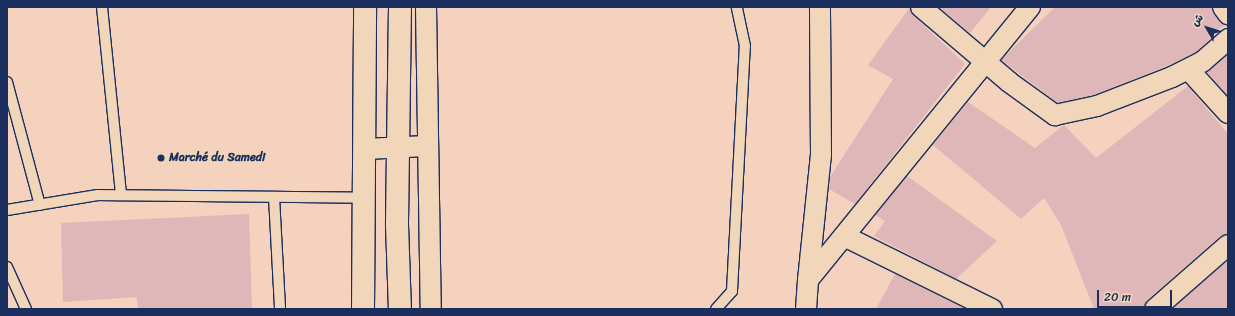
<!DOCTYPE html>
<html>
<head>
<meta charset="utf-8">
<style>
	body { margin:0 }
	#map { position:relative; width:1235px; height:316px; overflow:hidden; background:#f4d2bd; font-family:Sriracha,"Playpen Sans Arabic",sans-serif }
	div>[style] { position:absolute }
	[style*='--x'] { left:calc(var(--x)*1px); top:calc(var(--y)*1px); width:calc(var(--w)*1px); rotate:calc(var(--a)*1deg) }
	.building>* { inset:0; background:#dfb7b9 }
	.roads { filter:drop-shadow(1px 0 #1b2f5e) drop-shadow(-1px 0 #1b2f5e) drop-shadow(0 1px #1b2f5e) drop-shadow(0 -1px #1b2f5e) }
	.lane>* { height:10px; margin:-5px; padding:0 5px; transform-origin:5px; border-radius:5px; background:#f2d6b9 }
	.street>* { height:20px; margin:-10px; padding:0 10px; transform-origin:10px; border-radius:10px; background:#f2d6b9 }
	.secondary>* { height:22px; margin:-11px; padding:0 11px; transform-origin:11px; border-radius:11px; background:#f2d6b9 }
	.dots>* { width:11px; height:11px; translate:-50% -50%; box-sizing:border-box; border:2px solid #f2d6b9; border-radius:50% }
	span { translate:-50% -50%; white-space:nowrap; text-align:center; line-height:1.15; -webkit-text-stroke:3px #f2d6b9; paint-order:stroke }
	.poi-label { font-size:12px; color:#1b2f5e; font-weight:700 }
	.left { translate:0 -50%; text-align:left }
	.frame { position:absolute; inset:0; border:8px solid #1b2f5e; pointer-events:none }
	.north { position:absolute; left:1187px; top:8px; width:40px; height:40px; -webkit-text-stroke:3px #f2d6b9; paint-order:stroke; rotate:309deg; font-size:11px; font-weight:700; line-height:16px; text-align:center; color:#1b2f5e }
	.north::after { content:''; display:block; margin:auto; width:14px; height:18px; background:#1b2f5e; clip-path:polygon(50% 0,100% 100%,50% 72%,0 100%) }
	.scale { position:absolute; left:1097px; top:290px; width:75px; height:18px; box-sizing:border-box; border:2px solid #1b2f5e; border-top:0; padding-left:5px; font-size:12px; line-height:14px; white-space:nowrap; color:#1b2f5e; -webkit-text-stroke:3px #f2d6b9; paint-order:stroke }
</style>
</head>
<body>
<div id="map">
	<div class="building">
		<div style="clip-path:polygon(910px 7px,914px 16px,965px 64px,855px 204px,829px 189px,830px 177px,893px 79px,868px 65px)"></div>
		<div style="clip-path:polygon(939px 7px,991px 7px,970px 33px)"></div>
		<div style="clip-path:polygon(1055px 7px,1212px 7px,1225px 25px,1208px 36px,1211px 39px,1196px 52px,1167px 66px,1094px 95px,1058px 103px,1001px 60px)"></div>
		<div style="clip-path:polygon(1228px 54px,1228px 96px,1207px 72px)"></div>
		<div style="clip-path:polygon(1188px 86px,1228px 134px,1228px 234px,1220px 236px,1147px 300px,1144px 309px,1094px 309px,1061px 225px,1044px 198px,1021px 219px,933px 145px,968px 102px,1035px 148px,1064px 125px,1096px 158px)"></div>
		<div style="clip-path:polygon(907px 176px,997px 241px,956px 279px,874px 236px,885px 221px,875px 215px)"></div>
		<div style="clip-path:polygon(249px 214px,252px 309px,138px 309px,137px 297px,63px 302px,61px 223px)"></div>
		<div style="clip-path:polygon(1228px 260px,1228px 309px,1172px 309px)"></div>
		<div style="clip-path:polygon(895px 274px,966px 309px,876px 309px)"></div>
	</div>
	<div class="roads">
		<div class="lane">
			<div style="--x:102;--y:7;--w:189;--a:84.2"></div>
			<div style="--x:7;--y:82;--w:127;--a:75"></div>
			<div style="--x:274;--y:197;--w:112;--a:86.9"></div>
			<div style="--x:7;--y:210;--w:92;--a:-9.4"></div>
			<div style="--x:98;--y:195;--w:267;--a:0.6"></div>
			<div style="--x:7;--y:267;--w:46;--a:65.7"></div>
			<div style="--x:716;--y:309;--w:24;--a:-48"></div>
			<div style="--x:732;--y:291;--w:245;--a:-87"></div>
			<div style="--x:745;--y:46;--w:40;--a:-102"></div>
		</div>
		<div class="street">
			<div style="--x:426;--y:7;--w:302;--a:89.1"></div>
			<div style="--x:921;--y:7;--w:116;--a:40.4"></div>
			<div style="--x:1009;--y:82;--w:57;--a:35.7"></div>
			<div style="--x:1055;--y:115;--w:43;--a:-12.1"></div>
			<div style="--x:1097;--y:106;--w:80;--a:-21.1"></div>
			<div style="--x:1172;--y:77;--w:34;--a:-27"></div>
			<div style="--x:1202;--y:62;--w:35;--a:-41"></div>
			<div style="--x:1223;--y:7;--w:9;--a:54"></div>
			<div style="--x:1189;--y:70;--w:58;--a:47.8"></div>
			<div style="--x:365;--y:149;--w:62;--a:-2.8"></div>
			<div style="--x:846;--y:237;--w:163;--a:26.3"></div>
			<div style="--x:808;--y:280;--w:126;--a:-84.1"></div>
			<div style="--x:821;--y:155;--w:148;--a:-90.4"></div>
			<div style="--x:806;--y:309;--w:29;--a:-86"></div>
			<div style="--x:808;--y:280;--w:352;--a:-50.9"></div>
			<div style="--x:1155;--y:309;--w:97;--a:-41.2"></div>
		</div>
		<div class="secondary">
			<div style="--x:400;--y:7;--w:218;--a:90.8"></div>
			<div style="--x:397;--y:225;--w:84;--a:88"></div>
			<div style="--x:363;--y:309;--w:302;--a:-89.6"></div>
		</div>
	</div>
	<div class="dots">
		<div style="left:161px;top:158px;background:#1b2f5e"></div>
	</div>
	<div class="poi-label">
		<span class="left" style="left:169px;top:158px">Marché du Samedi</span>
	</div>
	<div class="frame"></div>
	<div class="north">ش</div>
	<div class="scale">20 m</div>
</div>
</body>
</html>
